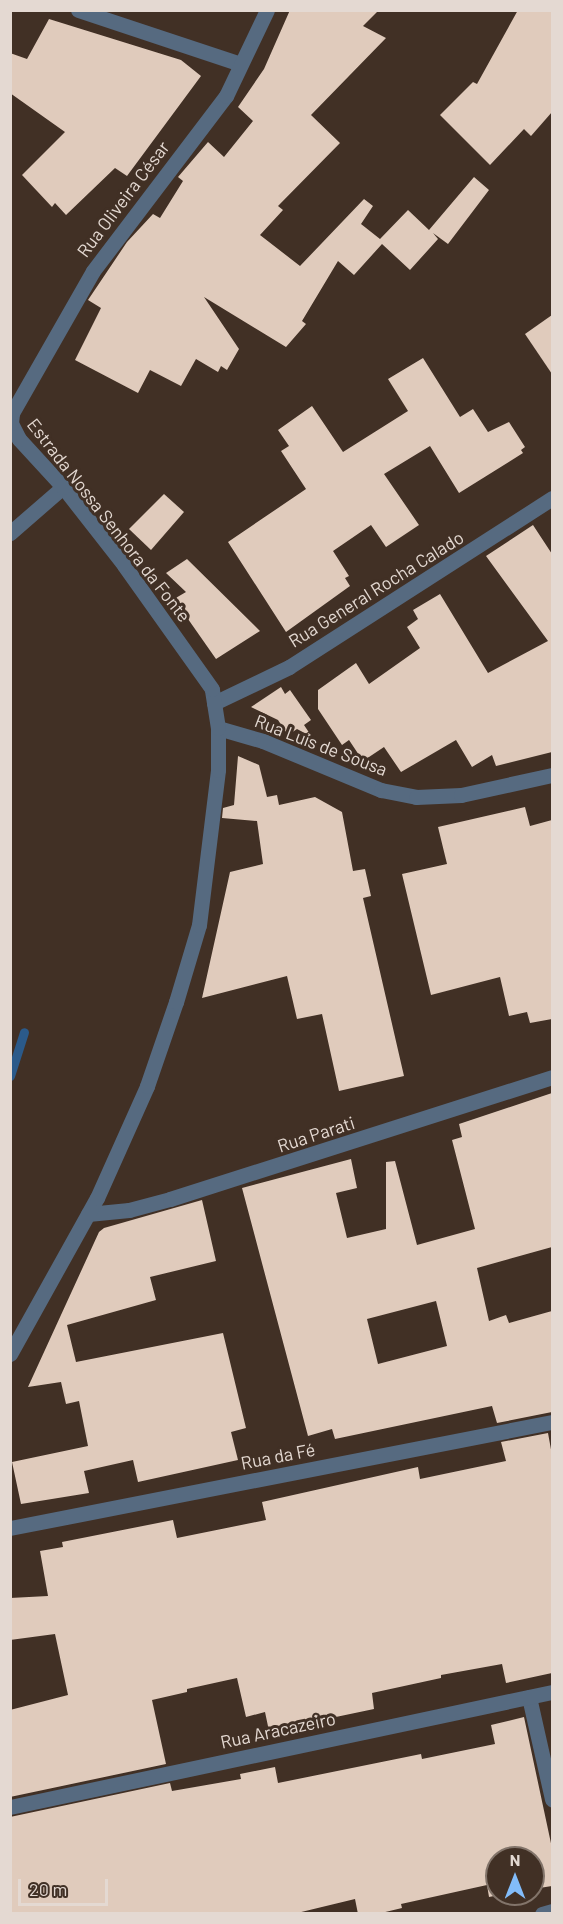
<!DOCTYPE html>
<html>
<head>
<meta charset="utf-8">
<style>
	body { margin:0 }
	#map { position:relative; width:563px; height:1924px; overflow:hidden; background:#413025; font-family:Barlow,sans-serif }
	div>[style] { position:absolute }
	[style*='--x'] { left:calc(var(--x)*1px); top:calc(var(--y)*1px); width:calc(var(--w)*1px); rotate:calc(var(--a)*1deg) }
	.stream>* { height:9px; margin:-4.5px; padding:0 4.5px; transform-origin:4.5px; border-radius:4.5px; background:#2b5a8a }
	.building>* { inset:0; background:#e0cbbc }
	.service>* { height:15px; margin:-7.5px; padding:0 7.5px; transform-origin:7.5px; border-radius:7.5px; background:#566a80 }
	.minor>* { height:15px; margin:-7.5px; padding:0 7.5px; transform-origin:7.5px; border-radius:7.5px; background:#566a80 }
	span { translate:-50% -50%; white-space:nowrap; text-align:center; line-height:1.15; -webkit-text-stroke:6px #413025; paint-order:stroke }
	.street-label { font-size:18px; color:#e4d9d2 }
	.frame { position:absolute; inset:0; border:12px solid #e4d9d2; pointer-events:none }
	.north { position:absolute; left:485px; top:1846px; width:60px; height:60px; box-sizing:border-box; background:#413025; border:2px solid #82746a; border-radius:50%; rotate:0deg; font-size:16px; font-weight:700; line-height:24px; text-align:center; color:#e4d9d2 }
	.north::after { content:''; display:block; margin:auto; width:21px; height:27px; background:#82bcfa; clip-path:polygon(50% 0,100% 100%,50% 72%,0 100%) }
	.scale { position:absolute; left:18px; top:1879px; width:90px; height:27px; box-sizing:border-box; border:3px solid #e4d9d2; border-top:0; padding-left:8px; font-size:18px; line-height:21px; white-space:nowrap; color:#e4d9d2; -webkit-text-stroke:4px #413025; paint-order:stroke }
</style>
</head>
<body>
<div id="map">
	<div class="stream">
		<div style="--x:10;--y:1076;--w:46;--a:-72.3"></div>
	</div>
	<div class="building">
		<div style="clip-path:polygon(290px 10px,379px 10px,363px 26px,386px 38px,311px 115px,340px 143px,278px 206px,283px 210px,260px 235px,300px 266px,364px 199px,373px 206px,361px 224px,380px 239px,408px 210px,429px 230px,474px 177px,489px 190px,448px 244px,433px 233px,438px 239px,410px 270px,382px 244px,354px 275px,338px 261px,302px 321px,306px 324px,286px 347px,204px 297px,239px 349px,227px 370px,221px 366px,218px 372px,196px 359px,181px 386px,150px 370px,138px 393px,75px 360px,101px 308px,88px 300px,127px 242px,153px 214px,160px 218px,183px 181px,178px 177px,208px 142px,224px 157px,253px 121px,238px 107px,264px 69px)"></div>
		<div style="clip-path:polygon(518px 10px,552px 10px,552px 112px,531px 136px,524px 129px,490px 165px,440px 115px,473px 82px,477px 84px)"></div>
		<div style="clip-path:polygon(49px 19px,181px 60px,201px 76px,127px 176px,115px 168px,66px 215px,55px 203px,52px 207px,22px 175px,65px 132px,10px 93px,10px 53px,27px 59px)"></div>
		<div style="clip-path:polygon(552px 315px,552px 374px,525px 334px)"></div>
		<div style="clip-path:polygon(423px 358px,460px 417px,473px 409px,488px 432px,509px 422px,525px 447px,521px 450px,523px 453px,459px 493px,430px 446px,384px 474px,419px 525px,386px 547px,371px 525px,333px 551px,349px 576px,345px 578px,350px 586px,286px 632px,228px 542px,306px 489px,281px 451px,289px 446px,278px 430px,312px 406px,343px 452px,408px 411px,388px 379px)"></div>
		<div style="clip-path:polygon(164px 494px,184px 512px,151px 550px,129px 529px)"></div>
		<div style="clip-path:polygon(533px 525px,552px 554px,552px 752px,496px 766px,492px 755px,472px 767px,456px 740px,401px 772px,384px 747px,363px 761px,349px 740px,342px 745px,318px 709px,318px 690px,356px 663px,369px 684px,420px 648px,407px 627px,418px 619px,413px 610px,440px 594px,488px 673px,548px 641px,486px 556px)"></div>
		<div style="clip-path:polygon(187px 559px,260px 631px,216px 659px,174px 599px,186px 592px,166px 573px)"></div>
		<div style="clip-path:polygon(281px 687px,285px 694px,290px 690px,311px 720px,304px 725px,312px 737px,297px 729px,288px 735px,278px 720px,251px 707px)"></div>
		<div style="clip-path:polygon(238px 756px,259px 765px,267px 797px,277px 795px,279px 805px,315px 797px,342px 812px,353px 871px,365px 869px,371px 896px,363px 898px,404px 1076px,339px 1091px,322px 1014px,297px 1019px,287px 976px,202px 998px,230px 872px,263px 864px,257px 821px,222px 818px,223px 808px,234px 805px)"></div>
		<div style="clip-path:polygon(525px 807px,530px 826px,552px 820px,552px 1019px,530px 1023px,527px 1012px,509px 1016px,500px 977px,431px 995px,402px 874px,447px 864px,438px 827px)"></div>
		<div style="clip-path:polygon(evenodd,552px 1093px,552px 1247px,477px 1268px,489px 1321px,506px 1315px,509px 1323px,552px 1311px,552px 1412px,497px 1423px,492px 1406px,335px 1439px,332px 1429px,308px 1436px,242px 1188px,351px 1159px,357px 1188px,336px 1193px,347px 1238px,386px 1229px,386px 1162px,395px 1161px,417px 1245px,475px 1229px,452px 1140px,462px 1137px,459px 1124px,552px 1093px,436px 1301px,447px 1346px,378px 1364px,367px 1319px,436px 1301px)"></div>
		<div style="clip-path:polygon(202px 1200px,216px 1261px,150px 1277px,156px 1300px,67px 1325px,76px 1362px,223px 1333px,246px 1428px,231px 1432px,238px 1460px,138px 1482px,133px 1460px,84px 1471px,89px 1493px,21px 1504px,12px 1462px,88px 1446px,79px 1401px,66px 1404px,61px 1382px,28px 1387px,99px 1232px,104px 1228px)"></div>
		<div style="clip-path:polygon(548px 1433px,552px 1455px,552px 1673px,506px 1683px,502px 1664px,441px 1675px,441px 1678px,372px 1693px,374px 1709px,269px 1731px,265px 1712px,246px 1717px,237px 1678px,187px 1689px,187px 1692px,152px 1700px,166px 1764px,10px 1797px,10px 1710px,68px 1695px,55px 1634px,10px 1640px,10px 1598px,48px 1596px,40px 1551px,63px 1547px,62px 1542px,173px 1520px,177px 1538px,266px 1520px,262px 1502px,418px 1467px,420px 1479px,506px 1461px,501px 1442px)"></div>
		<div style="clip-path:polygon(524px 1717px,552px 1848px,552px 1886px,533px 1889px,533px 1858px,497px 1858px,497px 1894px,504px 1894px,489px 1897px,487px 1885px,401px 1904px,402px 1908px,377px 1914px,358px 1914px,355px 1899px,293px 1914px,10px 1914px,10px 1817px,170px 1783px,172px 1791px,241px 1779px,240px 1774px,275px 1767px,278px 1783px,421px 1754px,422px 1759px,495px 1744px,491px 1725px)"></div>
	</div>
	<div class="service">
		<div style="--x:10;--y:533;--w:70;--a:-41"></div>
		<div style="--x:529;--y:1697;--w:105;--a:77.3"></div>
	</div>
	<div class="minor">
		<div style="--x:78;--y:10;--w:171;--a:18.4"></div>
		<div style="--x:214;--y:703;--w:83;--a:-25.6"></div>
		<div style="--x:289;--y:667;--w:313;--a:-32.7"></div>
		<div style="--x:218;--y:728;--w:47;--a:16.1"></div>
		<div style="--x:263;--y:741;--w:128;--a:22.6"></div>
		<div style="--x:381;--y:790;--w:36;--a:11"></div>
		<div style="--x:416;--y:797;--w:45;--a:-2.5"></div>
		<div style="--x:461;--y:795;--w:93;--a:-12.4"></div>
		<div style="--x:88;--y:1214;--w:41;--a:-5.6"></div>
		<div style="--x:129;--y:1210;--w:42;--a:-15"></div>
		<div style="--x:170;--y:1199;--w:401;--a:-17.7"></div>
		<div style="--x:10;--y:1354;--w:179;--a:-60.9"></div>
		<div style="--x:97;--y:1198;--w:123;--a:-65.9"></div>
		<div style="--x:147;--y:1086;--w:89;--a:-71"></div>
		<div style="--x:176;--y:1002;--w:80;--a:-73.4"></div>
		<div style="--x:199;--y:925;--w:156;--a:-83"></div>
		<div style="--x:218;--y:770;--w:42;--a:-90"></div>
		<div style="--x:218;--y:728;--w:39;--a:-99"></div>
		<div style="--x:212;--y:689;--w:152;--a:-125.4"></div>
		<div style="--x:124;--y:565;--w:99;--a:-128"></div>
		<div style="--x:63;--y:487;--w:65;--a:-132.5"></div>
		<div style="--x:19;--y:439;--w:18;--a:-117"></div>
		<div style="--x:11;--y:423;--w:10;--a:-84"></div>
		<div style="--x:12;--y:413;--w:163;--a:-60.3"></div>
		<div style="--x:93;--y:271;--w:220;--a:-52.8"></div>
		<div style="--x:226;--y:96;--w:95;--a:-64.5"></div>
		<div style="--x:10;--y:1528;--w:552;--a:-11.07"></div>
		<div style="--x:10;--y:1807;--w:554;--a:-11.98"></div>
		<div style="--x:542;--y:1914;--w:10;--a:-17"></div>
	</div>
	<div class="street-label">
		<span style="left:123px;top:199px;rotate:-53deg">Rua Oliveira César</span>
		<span style="left:109px;top:520px;rotate:52deg">Estrada Nossa Senhora da Fonte</span>
		<span style="left:376px;top:589px;rotate:-32deg">Rua General Rocha Calado</span>
		<span style="left:321px;top:745px;rotate:21deg">Rua Luís de Sousa</span>
		<span style="left:316px;top:1134px;rotate:-18deg">Rua Parati</span>
		<span style="left:278px;top:1456px;rotate:-11deg">Rua da Fé</span>
		<span style="left:278px;top:1730px;rotate:-12deg">Rua Aracazeiro</span>
	</div>
	<div class="frame"></div>
	<div class="north">N</div>
	<div class="scale">20 m</div>
</div>
</body>
</html>
